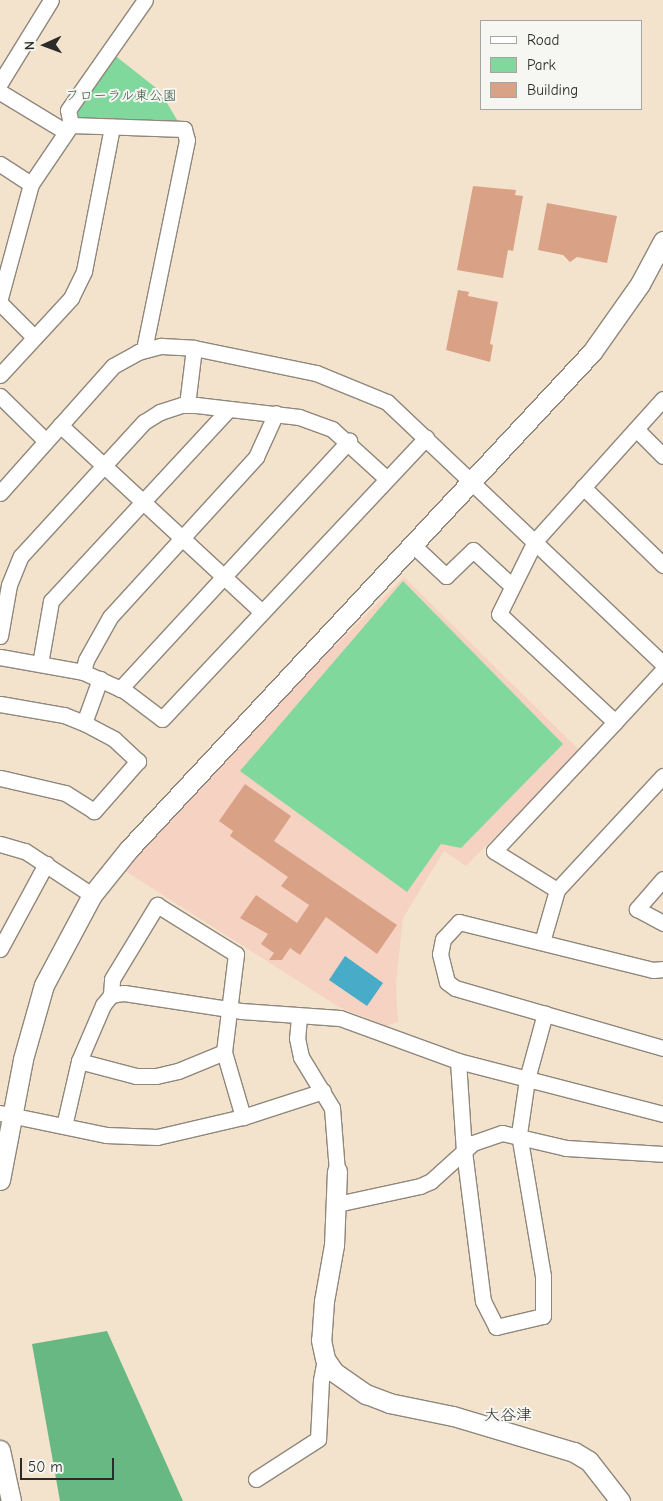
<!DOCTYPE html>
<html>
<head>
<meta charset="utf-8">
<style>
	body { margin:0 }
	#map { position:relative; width:663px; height:1501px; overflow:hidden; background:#f3e3cc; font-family:"Comic Neue","Klee One",sans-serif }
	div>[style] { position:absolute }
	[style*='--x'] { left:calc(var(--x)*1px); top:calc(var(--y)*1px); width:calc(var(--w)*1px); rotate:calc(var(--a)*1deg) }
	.built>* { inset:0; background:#f6d2c3 }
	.green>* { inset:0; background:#80d89d }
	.forest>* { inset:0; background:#68b884 }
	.water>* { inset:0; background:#48abc7 }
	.building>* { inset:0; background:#d9a286 }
	.roads { filter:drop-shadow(1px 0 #8f877c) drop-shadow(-1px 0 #8f877c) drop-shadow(0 1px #8f877c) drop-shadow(0 -1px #8f877c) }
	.minor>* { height:15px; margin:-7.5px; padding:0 7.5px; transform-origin:7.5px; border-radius:7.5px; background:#fff }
	.tertiary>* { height:19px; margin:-9.5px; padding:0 9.5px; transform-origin:9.5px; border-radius:9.5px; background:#fff }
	span { translate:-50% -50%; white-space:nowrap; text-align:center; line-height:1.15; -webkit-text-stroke:4px #f6f6f2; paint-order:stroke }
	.park-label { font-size:14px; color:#405648 }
	.quarter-label { font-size:16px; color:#2b2b2b }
	.legend { position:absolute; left:480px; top:20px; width:162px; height:90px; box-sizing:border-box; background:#f6f6f2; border:1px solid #a5a5a2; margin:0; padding:6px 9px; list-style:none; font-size:15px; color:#2b2b2b }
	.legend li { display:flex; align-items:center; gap:10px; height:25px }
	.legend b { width:25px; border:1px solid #a5a5a2 }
	.north { position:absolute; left:20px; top:20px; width:50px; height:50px; -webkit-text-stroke:4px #f6f6f2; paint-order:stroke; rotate:268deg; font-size:14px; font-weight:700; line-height:20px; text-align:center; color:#2b2b2b }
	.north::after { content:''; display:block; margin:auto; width:18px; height:22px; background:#2b2b2b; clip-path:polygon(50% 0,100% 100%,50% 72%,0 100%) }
	.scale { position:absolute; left:20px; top:1458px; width:94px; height:22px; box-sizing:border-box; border:2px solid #2b2b2b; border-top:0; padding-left:6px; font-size:15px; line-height:18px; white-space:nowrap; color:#2b2b2b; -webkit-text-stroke:4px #f6f6f2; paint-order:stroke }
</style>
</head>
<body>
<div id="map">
	<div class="built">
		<div style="clip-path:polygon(404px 577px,580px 751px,466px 866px,444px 851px,403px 918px,396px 983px,398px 1022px,386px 1026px,339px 1007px,125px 871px,250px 731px)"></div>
	</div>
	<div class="green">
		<div style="clip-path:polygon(113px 54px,160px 91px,180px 125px,73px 120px)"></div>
		<div style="clip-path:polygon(403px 581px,563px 744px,461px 848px,441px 844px,407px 892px,240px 771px)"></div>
	</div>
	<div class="forest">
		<div style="clip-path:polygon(107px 1331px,183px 1501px,60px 1501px,32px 1344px)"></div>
	</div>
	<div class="water">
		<div style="clip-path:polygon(345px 956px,383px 983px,367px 1006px,329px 980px)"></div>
	</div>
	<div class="building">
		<div style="clip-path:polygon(473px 186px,516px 190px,515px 195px,523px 196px,513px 251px,508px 250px,503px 278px,457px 270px)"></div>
		<div style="clip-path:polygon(547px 203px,617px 216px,607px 263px,577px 257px,570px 262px,563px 255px,538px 250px)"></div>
		<div style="clip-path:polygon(458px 290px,469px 292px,468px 296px,498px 302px,490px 344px,493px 345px,490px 362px,446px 350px)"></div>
		<div style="clip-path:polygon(245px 784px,291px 816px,274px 841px,397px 925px,377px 954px,326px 917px,300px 955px,290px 948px,282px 960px,269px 960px,274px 953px,261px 944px,268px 934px,240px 918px,256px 895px,297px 923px,309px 905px,281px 886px,288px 877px,230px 836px,233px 831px,219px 821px)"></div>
	</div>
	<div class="roads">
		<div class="minor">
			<div style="--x:0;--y:83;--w:97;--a:-58.4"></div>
			<div style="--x:0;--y:92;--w:77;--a:31.2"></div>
			<div style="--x:71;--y:125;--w:15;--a:-101"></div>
			<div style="--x:68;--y:110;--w:134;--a:-55"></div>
			<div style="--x:0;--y:164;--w:37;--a:33"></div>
			<div style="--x:0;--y:298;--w:118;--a:-74.8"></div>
			<div style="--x:31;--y:184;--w:71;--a:-55.9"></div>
			<div style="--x:71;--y:125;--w:113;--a:2"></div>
			<div style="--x:184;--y:129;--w:11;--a:75"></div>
			<div style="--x:187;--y:140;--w:214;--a:101.6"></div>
			<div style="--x:0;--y:303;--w:48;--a:45"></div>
			<div style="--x:0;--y:375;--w:105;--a:-47.3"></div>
			<div style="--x:71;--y:298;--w:30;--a:-64"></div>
			<div style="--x:84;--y:271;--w:147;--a:-79"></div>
			<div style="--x:0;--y:396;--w:64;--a:44.4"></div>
			<div style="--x:187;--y:405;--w:57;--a:-83"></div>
			<div style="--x:60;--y:425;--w:274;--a:42.8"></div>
			<div style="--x:636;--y:429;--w:38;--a:45"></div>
			<div style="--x:583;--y:487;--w:112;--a:44.3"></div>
			<div style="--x:0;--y:493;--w:170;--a:-48.3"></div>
			<div style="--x:113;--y:366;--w:29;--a:-29"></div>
			<div style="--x:138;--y:352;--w:24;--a:-15"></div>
			<div style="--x:161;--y:346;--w:33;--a:3"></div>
			<div style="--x:194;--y:348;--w:125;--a:11.6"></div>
			<div style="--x:316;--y:373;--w:77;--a:22.2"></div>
			<div style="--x:387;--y:402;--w:381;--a:43.5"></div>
			<div style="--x:414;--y:546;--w:44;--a:43.2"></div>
			<div style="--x:446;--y:576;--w:37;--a:-44"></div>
			<div style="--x:473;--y:550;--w:53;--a:42.7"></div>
			<div style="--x:0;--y:636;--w:52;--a:-80"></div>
			<div style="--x:9;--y:585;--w:31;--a:-68"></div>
			<div style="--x:21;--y:556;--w:182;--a:-47.5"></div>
			<div style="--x:144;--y:422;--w:19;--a:-32"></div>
			<div style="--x:160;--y:412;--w:23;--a:-18"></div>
			<div style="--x:182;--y:405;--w:14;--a:0"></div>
			<div style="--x:196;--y:405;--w:104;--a:6.6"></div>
			<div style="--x:299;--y:417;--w:35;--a:20"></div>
			<div style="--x:332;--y:429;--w:74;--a:42.3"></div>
			<div style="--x:0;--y:657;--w:84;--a:10.2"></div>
			<div style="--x:83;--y:672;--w:46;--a:24.3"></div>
			<div style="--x:125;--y:691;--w:46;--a:37.1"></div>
			<div style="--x:162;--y:719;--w:386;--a:-46.8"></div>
			<div style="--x:40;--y:664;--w:64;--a:-80.1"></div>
			<div style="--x:51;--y:601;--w:260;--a:-47.2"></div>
			<div style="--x:83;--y:672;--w:12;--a:-76"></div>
			<div style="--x:86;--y:660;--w:49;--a:-60.8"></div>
			<div style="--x:110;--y:617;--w:217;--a:-47.6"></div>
			<div style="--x:256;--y:457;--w:48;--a:-65.6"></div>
			<div style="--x:120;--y:689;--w:338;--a:-47.3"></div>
			<div style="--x:0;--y:704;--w:65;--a:9.8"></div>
			<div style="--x:64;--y:715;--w:22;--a:22"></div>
			<div style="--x:84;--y:723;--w:34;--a:28"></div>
			<div style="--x:114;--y:739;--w:33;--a:43"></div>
			<div style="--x:138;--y:761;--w:67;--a:131.3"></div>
			<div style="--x:94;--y:811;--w:34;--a:-148"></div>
			<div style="--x:65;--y:793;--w:67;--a:-167"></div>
			<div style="--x:615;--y:722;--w:71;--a:-47.3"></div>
			<div style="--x:84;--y:723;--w:47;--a:-70"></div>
			<div style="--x:0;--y:844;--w:26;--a:16"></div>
			<div style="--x:25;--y:851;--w:80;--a:33.3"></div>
			<div style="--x:663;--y:879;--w:40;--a:131"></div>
			<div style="--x:637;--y:909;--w:30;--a:28"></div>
			<div style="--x:557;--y:890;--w:74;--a:-148.2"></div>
			<div style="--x:494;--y:851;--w:177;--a:-46.8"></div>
			<div style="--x:615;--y:722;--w:158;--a:-137"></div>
			<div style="--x:499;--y:614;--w:81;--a:-63.7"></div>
			<div style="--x:535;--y:541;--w:191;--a:-48"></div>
			<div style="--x:542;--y:942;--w:54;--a:-73.9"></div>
			<div style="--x:557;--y:890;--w:156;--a:-47.1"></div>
			<div style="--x:0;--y:949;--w:97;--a:-61.6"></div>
			<div style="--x:663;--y:969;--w:10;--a:174"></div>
			<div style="--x:653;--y:970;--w:200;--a:-166.1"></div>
			<div style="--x:459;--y:922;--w:23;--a:133"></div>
			<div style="--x:443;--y:939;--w:15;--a:101"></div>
			<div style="--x:440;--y:954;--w:29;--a:76"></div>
			<div style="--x:447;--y:982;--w:10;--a:37"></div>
			<div style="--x:455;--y:988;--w:216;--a:16.1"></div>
			<div style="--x:111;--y:995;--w:13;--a:-9"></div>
			<div style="--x:124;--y:993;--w:118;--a:8.7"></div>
			<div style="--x:241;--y:1011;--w:99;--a:4"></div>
			<div style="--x:340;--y:1018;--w:126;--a:20"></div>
			<div style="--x:458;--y:1061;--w:212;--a:14.5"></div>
			<div style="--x:299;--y:1017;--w:21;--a:95"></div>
			<div style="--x:297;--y:1038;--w:19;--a:78"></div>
			<div style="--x:301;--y:1057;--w:60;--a:58.7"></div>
			<div style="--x:332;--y:1108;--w:63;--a:85.5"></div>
			<div style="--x:79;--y:1061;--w:59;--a:14.7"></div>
			<div style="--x:136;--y:1076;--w:20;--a:0"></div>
			<div style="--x:156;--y:1076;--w:23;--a:-13"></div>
			<div style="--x:178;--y:1071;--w:50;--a:-22.4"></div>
			<div style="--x:458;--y:1061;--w:90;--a:86.2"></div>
			<div style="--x:464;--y:1151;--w:151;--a:82.8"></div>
			<div style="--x:483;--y:1301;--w:29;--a:63"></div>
			<div style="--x:496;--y:1327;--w:48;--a:-13.2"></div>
			<div style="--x:543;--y:1316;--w:40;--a:-90"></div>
			<div style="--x:543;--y:1276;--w:144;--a:-99.6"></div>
			<div style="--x:519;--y:1134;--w:56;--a:-81.7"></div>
			<div style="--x:527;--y:1079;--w:68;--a:-74.7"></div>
			<div style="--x:0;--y:1113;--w:108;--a:11.7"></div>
			<div style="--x:106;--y:1135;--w:51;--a:2.2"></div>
			<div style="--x:157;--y:1137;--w:88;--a:-13.1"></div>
			<div style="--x:243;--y:1117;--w:84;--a:-18"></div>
			<div style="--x:64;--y:1126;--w:67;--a:-77"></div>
			<div style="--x:79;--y:1061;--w:61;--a:-66.8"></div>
			<div style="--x:103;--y:1005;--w:13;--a:-51"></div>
			<div style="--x:111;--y:995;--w:16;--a:-86"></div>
			<div style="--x:112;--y:979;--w:87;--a:-58.7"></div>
			<div style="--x:157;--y:905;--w:93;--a:31.8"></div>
			<div style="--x:236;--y:954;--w:99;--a:97"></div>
			<div style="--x:224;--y:1052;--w:68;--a:73.7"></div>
			<div style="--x:337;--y:1204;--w:85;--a:-12.2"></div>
			<div style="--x:420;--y:1186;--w:12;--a:-24"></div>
			<div style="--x:431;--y:1181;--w:57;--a:-42.1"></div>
			<div style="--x:473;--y:1143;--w:31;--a:-19"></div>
			<div style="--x:502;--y:1133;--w:66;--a:13.2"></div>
			<div style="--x:566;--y:1148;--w:97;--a:3.5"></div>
			<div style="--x:256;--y:1479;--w:74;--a:-32.8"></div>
			<div style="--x:318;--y:1439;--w:59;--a:-87.1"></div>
			<div style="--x:321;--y:1380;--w:21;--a:-79"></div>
		</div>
		<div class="tertiary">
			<div style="--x:337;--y:1171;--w:74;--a:92.3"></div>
			<div style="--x:334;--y:1245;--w:57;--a:100.1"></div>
			<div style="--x:324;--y:1301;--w:39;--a:94"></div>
			<div style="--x:321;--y:1340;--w:19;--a:78"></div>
			<div style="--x:325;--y:1359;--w:16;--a:55"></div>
			<div style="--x:334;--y:1372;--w:39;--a:35"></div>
			<div style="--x:366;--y:1394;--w:25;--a:21"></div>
			<div style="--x:389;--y:1403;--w:65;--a:11.5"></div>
			<div style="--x:453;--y:1416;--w:126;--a:16.6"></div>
			<div style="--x:574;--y:1452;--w:17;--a:31"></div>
			<div style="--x:589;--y:1461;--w:51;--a:52.2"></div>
			<div style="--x:0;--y:1180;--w:123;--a:-79.2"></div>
			<div style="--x:23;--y:1059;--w:77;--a:-74.2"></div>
			<div style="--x:44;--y:985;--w:102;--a:-61.9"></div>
			<div style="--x:92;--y:895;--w:59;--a:-51.2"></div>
			<div style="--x:129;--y:849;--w:679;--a:-47.03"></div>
			<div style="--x:592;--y:352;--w:83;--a:-54.8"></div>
			<div style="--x:640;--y:284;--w:49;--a:-61.9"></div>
			<div style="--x:0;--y:1450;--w:52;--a:77.8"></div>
		</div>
	</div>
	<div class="park-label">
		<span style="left:121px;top:96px">フローラル東公園</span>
	</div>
	<div class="quarter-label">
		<span style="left:508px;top:1415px">大谷津</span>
	</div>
	<ul class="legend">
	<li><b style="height:6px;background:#fff"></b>Road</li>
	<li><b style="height:14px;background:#80d89d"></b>Park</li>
	<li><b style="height:14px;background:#d9a286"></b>Building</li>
	</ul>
	<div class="north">N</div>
	<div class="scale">50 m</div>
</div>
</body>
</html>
